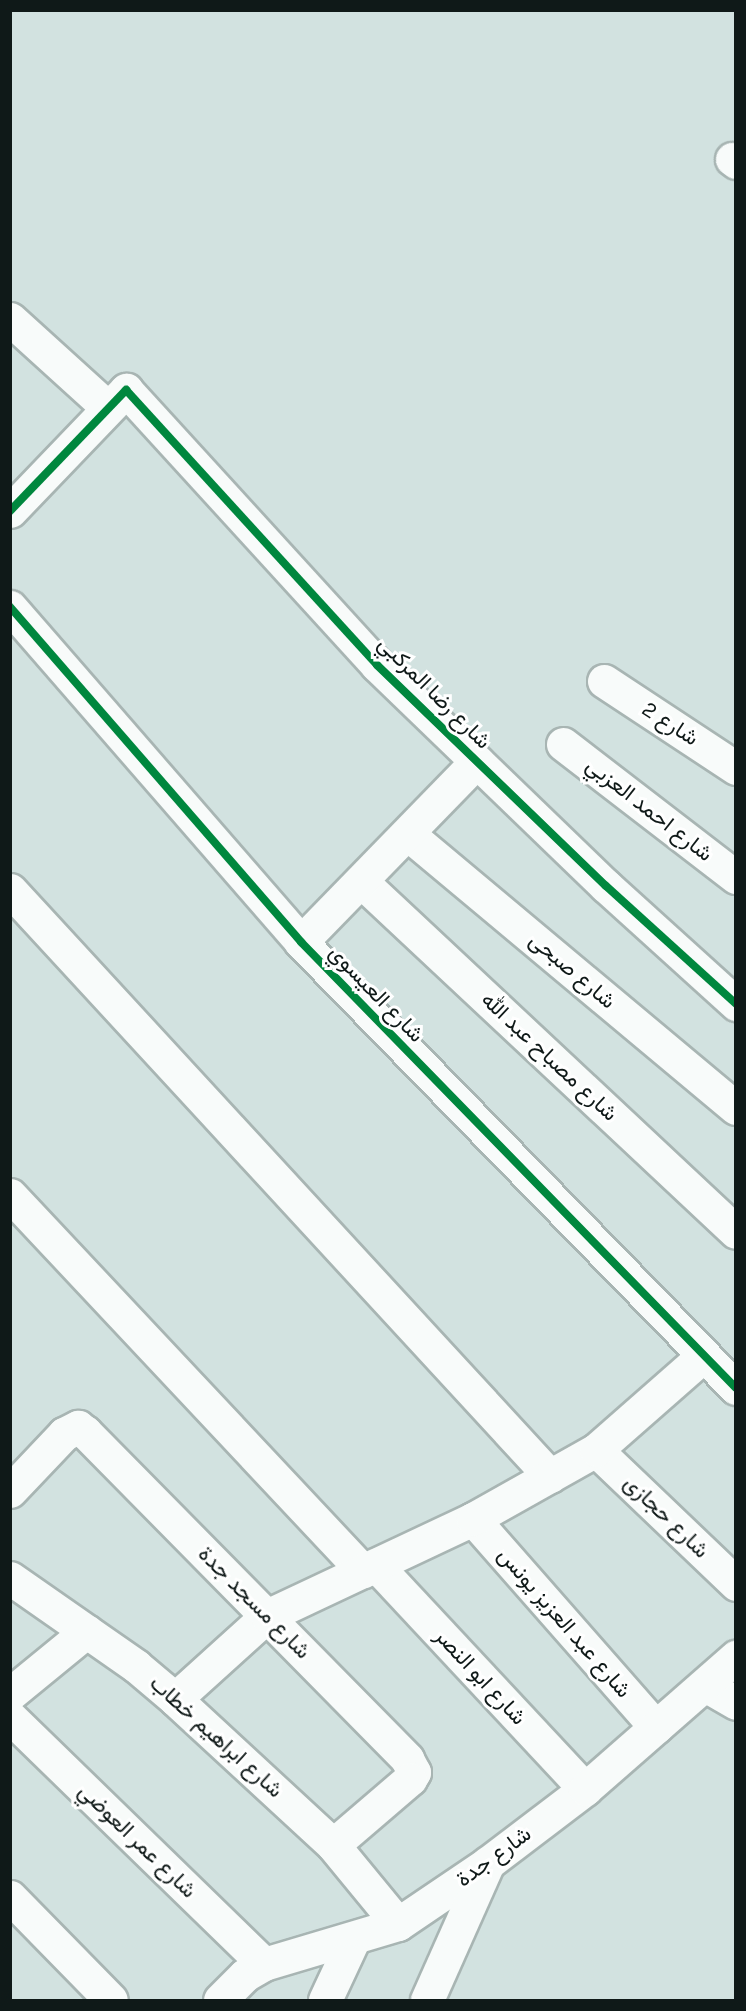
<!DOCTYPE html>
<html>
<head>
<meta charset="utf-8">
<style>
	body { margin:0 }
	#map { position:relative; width:746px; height:2011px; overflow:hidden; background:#d2e2e0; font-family:Karla,Vazirmatn,sans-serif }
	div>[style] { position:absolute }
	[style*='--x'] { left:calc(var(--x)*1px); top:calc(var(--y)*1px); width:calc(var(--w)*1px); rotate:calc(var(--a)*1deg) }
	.roads { filter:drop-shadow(2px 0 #a8b5b3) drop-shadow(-2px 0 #a8b5b3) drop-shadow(0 2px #a8b5b3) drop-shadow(0 -2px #a8b5b3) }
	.minor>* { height:33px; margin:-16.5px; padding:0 16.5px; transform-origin:16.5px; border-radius:16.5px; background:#f8fbfa }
	.cycleway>* { height:8px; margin:-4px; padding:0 4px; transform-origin:4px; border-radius:4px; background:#00873e }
	span { translate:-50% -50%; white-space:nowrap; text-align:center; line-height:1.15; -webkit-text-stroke:6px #fff; paint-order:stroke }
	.street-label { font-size:22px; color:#0f1918 }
	.frame { position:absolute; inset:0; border:12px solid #0f1918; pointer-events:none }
</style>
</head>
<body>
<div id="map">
	<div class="roads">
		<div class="minor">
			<div style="--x:732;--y:159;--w:5;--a:37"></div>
			<div style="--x:10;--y:319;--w:132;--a:42.2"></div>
			<div style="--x:10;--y:511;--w:168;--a:-46.2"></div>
			<div style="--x:126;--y:390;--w:372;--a:47.6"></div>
			<div style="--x:377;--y:665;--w:318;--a:44"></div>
			<div style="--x:606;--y:886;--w:176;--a:42.2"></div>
			<div style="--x:10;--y:607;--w:444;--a:49"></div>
			<div style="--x:301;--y:942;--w:623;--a:45.72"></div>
			<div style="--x:604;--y:681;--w:158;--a:33.4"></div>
			<div style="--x:563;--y:744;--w:218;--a:37.6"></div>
			<div style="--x:408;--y:834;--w:427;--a:39.9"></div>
			<div style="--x:362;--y:882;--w:512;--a:43.1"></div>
			<div style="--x:10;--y:890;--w:797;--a:47.34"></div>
			<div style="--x:301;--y:942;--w:252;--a:-45.8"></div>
			<div style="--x:10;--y:1195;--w:516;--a:46.81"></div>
			<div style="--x:596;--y:1450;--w:194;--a:43.7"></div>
			<div style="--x:10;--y:1491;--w:79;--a:-46.5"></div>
			<div style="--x:64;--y:1434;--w:16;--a:-27"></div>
			<div style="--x:78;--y:1427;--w:9;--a:36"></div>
			<div style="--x:85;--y:1432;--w:459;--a:45.4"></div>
			<div style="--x:407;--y:1759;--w:15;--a:62"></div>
			<div style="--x:414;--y:1772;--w:8;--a:120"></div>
			<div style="--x:410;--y:1779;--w:101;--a:139.4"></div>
			<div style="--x:473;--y:1519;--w:277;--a:48.7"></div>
			<div style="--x:376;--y:1565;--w:306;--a:47"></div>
			<div style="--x:10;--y:1578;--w:154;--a:34.9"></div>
			<div style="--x:136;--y:1666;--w:51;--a:40.2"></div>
			<div style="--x:175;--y:1699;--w:215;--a:42.7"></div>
			<div style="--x:333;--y:1845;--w:102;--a:50.6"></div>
			<div style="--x:705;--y:1685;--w:36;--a:30"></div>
			<div style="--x:10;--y:1694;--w:99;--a:-39.3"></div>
			<div style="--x:175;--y:1699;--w:124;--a:-42.1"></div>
			<div style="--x:267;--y:1616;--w:228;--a:-25.2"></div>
			<div style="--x:473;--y:1519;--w:141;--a:-29.3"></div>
			<div style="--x:596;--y:1450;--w:142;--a:-41.3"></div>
			<div style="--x:10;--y:1717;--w:354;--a:44.2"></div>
			<div style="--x:10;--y:1897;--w:144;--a:45.6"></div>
			<div style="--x:220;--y:2000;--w:35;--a:-45"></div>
			<div style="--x:245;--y:1975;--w:22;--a:-30"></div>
			<div style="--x:264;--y:1964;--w:140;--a:-16.6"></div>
			<div style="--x:398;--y:1924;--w:109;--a:-34.1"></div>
			<div style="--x:488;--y:1863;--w:122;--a:-37.3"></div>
			<div style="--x:585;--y:1789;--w:201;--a:-41.2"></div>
			<div style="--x:325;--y:2000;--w:66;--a:-65"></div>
			<div style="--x:427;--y:2000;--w:150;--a:-66"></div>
		</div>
	</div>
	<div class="cycleway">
		<div style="--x:10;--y:511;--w:168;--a:-46.2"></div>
		<div style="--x:126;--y:390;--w:372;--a:47.6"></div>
		<div style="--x:377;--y:665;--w:318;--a:44"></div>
		<div style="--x:606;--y:886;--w:176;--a:42.2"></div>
		<div style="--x:10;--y:607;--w:444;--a:49"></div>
		<div style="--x:301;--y:942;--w:623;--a:45.72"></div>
	</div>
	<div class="street-label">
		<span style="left:434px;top:693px;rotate:45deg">شارع رضا المركبي</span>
		<span style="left:670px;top:724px;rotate:33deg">شارع 2</span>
		<span style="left:649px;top:810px;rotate:38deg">شارع احمد العزبي</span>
		<span style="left:572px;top:971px;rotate:40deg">شارع صبحى</span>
		<span style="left:376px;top:994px;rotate:46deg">شارع العيسوي</span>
		<span style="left:549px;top:1057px;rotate:43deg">شارع مصباح عبد الله</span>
		<span style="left:666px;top:1517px;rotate:44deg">شارع حجازى</span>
		<span style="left:254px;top:1603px;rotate:45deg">شارع مسجد جدة</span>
		<span style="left:564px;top:1623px;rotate:49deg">شارع عبد العزيز يونس</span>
		<span style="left:480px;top:1677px;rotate:47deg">شارع ابو النصر</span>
		<span style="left:216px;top:1737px;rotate:42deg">شارع ابراهيم خطاب</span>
		<span style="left:137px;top:1841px;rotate:44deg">شارع عمر العوضي</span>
		<span style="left:494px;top:1857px;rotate:-36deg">شارع جدة</span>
	</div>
	<div class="frame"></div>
</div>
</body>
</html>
